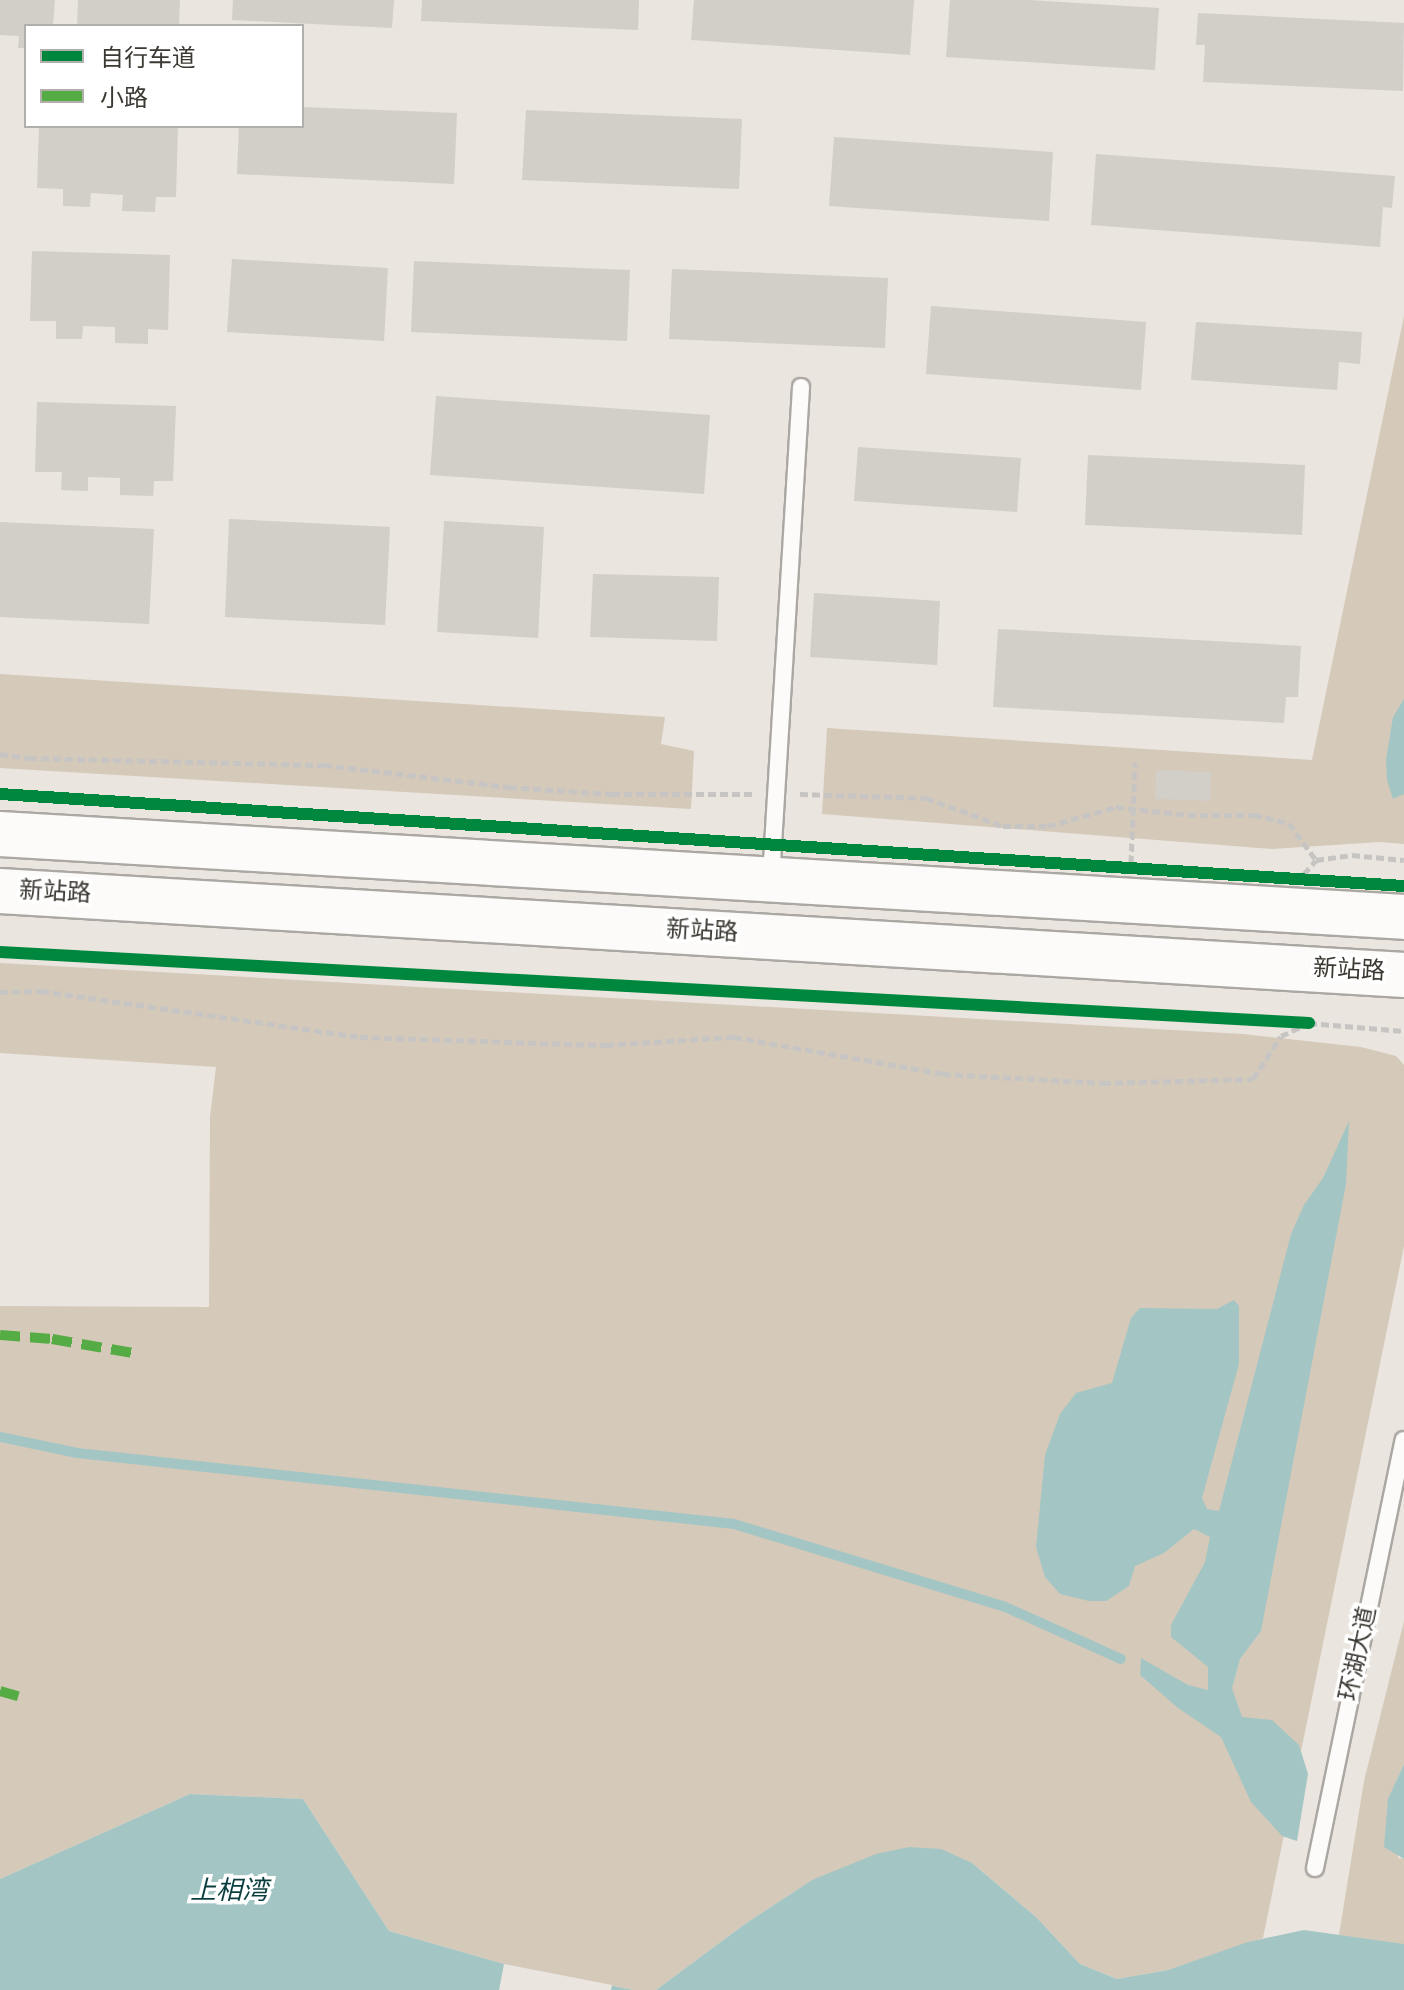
<!DOCTYPE html>
<html>
<head>
<meta charset="utf-8">
<style>
	body { margin:0 }
	#map { position:relative; width:1404px; height:1990px; overflow:hidden; background:#eae5de; font-family:Overpass,"Noto Sans SC",sans-serif }
	div>[style] { position:absolute }
	[style*='--x'] { left:calc(var(--x)*1px); top:calc(var(--y)*1px); width:calc(var(--w)*1px); rotate:calc(var(--a)*1deg) }
	.green>* { inset:0; background:#d5c9b9 }
	.water>* { inset:0; background:#a3c6c5 }
	.pier>* { inset:0; background:#eae5de }
	.stream>* { height:10px; margin:-5px; padding:0 5px; transform-origin:5px; border-radius:5px; background:#a3c6c5 }
	.building>* { inset:0; background:#d2cec8 }
	.path>* { height:5px; margin-top:-2.5px; transform-origin:0; background:repeating-linear-gradient(90deg,#c6c5c3 0 8px,transparent 0 12px) }
	.roads { filter:drop-shadow(2px 0 #aba7a3) drop-shadow(-2px 0 #aba7a3) drop-shadow(0 2px #aba7a3) drop-shadow(0 -2px #aba7a3) }
	.lane>* { height:16px; margin:-8px; padding:0 8px; transform-origin:8px; border-radius:8px; background:#fcfbfa }
	.secondary>* { height:44px; margin:-22px; padding:0 22px; transform-origin:22px; border-radius:22px; background:#fcfbfa }
	.quiet>* { height:10px; margin-top:-5px; transform-origin:0; background:repeating-linear-gradient(90deg,#55ac45 0 20px,transparent 0 30px) }
	.cycleway>* { height:12px; margin:-6px; padding:0 6px; transform-origin:6px; border-radius:6px; background:#00873e }
	span { translate:-50% -50%; white-space:nowrap; text-align:center; line-height:1.15; -webkit-text-stroke:7px #fff; paint-order:stroke }
	.street-label { font-size:24px; color:#3c3933 }
	.water-label { font-size:26px; color:#093d3e; font-style:italic }
	.legend { position:absolute; left:24px; top:24px; width:280px; height:104px; box-sizing:border-box; background:#fff; border:2px solid #b1b0ad; margin:0; padding:10px 14px; list-style:none; font-size:24px; color:#3c3933 }
	.legend li { display:flex; align-items:center; gap:16px; height:40px }
	.legend b { width:40px; border:2px solid #b1b0ad }
</style>
</head>
<body>
<div id="map">
	<div class="green">
		<div style="clip-path:polygon(1404px 316px,1404px 844px,1379px 842px,1272px 849px,822px 814px,827px 728px,1312px 760px)"></div>
		<div style="clip-path:polygon(0 674px,665px 717px,661px 744px,694px 751px,691px 809px,0 768px)"></div>
		<div style="clip-path:polygon(0 963px,1243px 1034px,1361px 1047px,1396px 1056px,1404px 1065px,1404px 1246px,1263px 1938px,1168px 1970px,1117px 1979px,1080px 1964px,1036px 1917px,972px 1863px,812px 1880px,745px 1924px,656px 1990px,633px 1990px,504px 1964px,389px 1931px,303px 1799px,190px 1794px,0 1879px,0 1306px,209px 1307px,210px 1117px,216px 1067px,0 1053px)"></div>
		<div style="clip-path:polygon(1404px 1621px,1404px 1764px,1395px 1784px,1398px 1858px,1404px 1859px,1404px 1990px,1330px 1990px,1364px 1781px)"></div>
	</div>
	<div class="water">
		<div style="clip-path:polygon(1404px 699px,1404px 794px,1393px 799px,1387px 780px,1386px 760px,1393px 717px)"></div>
		<div style="clip-path:polygon(1349px 1121px,1346px 1184px,1261px 1631px,1240px 1659px,1232px 1688px,1242px 1717px,1272px 1720px,1299px 1745px,1308px 1774px,1297px 1841px,1282px 1836px,1251px 1802px,1221px 1737px,1178px 1708px,1140px 1675px,1141px 1658px,1188px 1685px,1208px 1690px,1208px 1667px,1171px 1637px,1171px 1625px,1205px 1562px,1210px 1537px,1194px 1529px,1164px 1553px,1135px 1566px,1129px 1586px,1106px 1601px,1089px 1601px,1060px 1594px,1045px 1577px,1036px 1547px,1045px 1455px,1060px 1414px,1076px 1393px,1112px 1383px,1131px 1318px,1140px 1308px,1217px 1309px,1234px 1300px,1239px 1306px,1239px 1364px,1202px 1498px,1207px 1509px,1219px 1511px,1291px 1234px,1304px 1205px,1323px 1178px)"></div>
		<div style="clip-path:polygon(1404px 1764px,1404px 1859px,1384px 1847px,1388px 1799px)"></div>
		<div style="clip-path:polygon(190px 1794px,303px 1799px,389px 1931px,504px 1964px,633px 1990px,0 1990px,0 1879px)"></div>
		<div style="clip-path:polygon(909px 1847px,941px 1849px,972px 1863px,1036px 1917px,1080px 1964px,1117px 1979px,1168px 1970px,1248px 1942px,1304px 1930px,1404px 1944px,1404px 1990px,656px 1990px,745px 1924px,812px 1880px,876px 1854px)"></div>
	</div>
	<div class="pier">
		<div style="clip-path:polygon(504px 1964px,612px 1985px,611px 1990px,499px 1990px)"></div>
	</div>
	<div class="stream">
		<div style="--x:0;--y:1437;--w:79;--a:11.7"></div>
		<div style="--x:77;--y:1453;--w:661;--a:6.17"></div>
		<div style="--x:734;--y:1524;--w:281;--a:17"></div>
		<div style="--x:1003;--y:1606;--w:129;--a:24.2"></div>
	</div>
	<div class="building">
		<div style="clip-path:polygon(0 0,55px 0,53px 26px,26px 26px,26px 48px,18px 48px,19px 36px,0 35px)"></div>
		<div style="clip-path:polygon(78px 0,180px 0,179px 26px,77px 26px)"></div>
		<div style="clip-path:polygon(233px 0,394px 0,392px 28px,232px 20px)"></div>
		<div style="clip-path:polygon(422px 0,639px 0,638px 30px,421px 21px)"></div>
		<div style="clip-path:polygon(694px 0,914px 0,910px 55px,691px 40px)"></div>
		<div style="clip-path:polygon(950px 0,1029px 0,1159px 8px,1155px 70px,946px 57px)"></div>
		<div style="clip-path:polygon(1198px 13px,1404px 23px,1403px 91px,1203px 82px,1205px 45px,1196px 45px)"></div>
		<div style="clip-path:polygon(302px 107px,457px 113px,454px 184px,237px 174px,239px 126px,302px 126px)"></div>
		<div style="clip-path:polygon(526px 110px,742px 119px,739px 189px,522px 180px)"></div>
		<div style="clip-path:polygon(39px 126px,178px 126px,176px 197px,156px 197px,155px 212px,122px 211px,123px 195px,91px 193px,90px 207px,63px 206px,63px 189px,37px 188px)"></div>
		<div style="clip-path:polygon(834px 137px,1053px 152px,1049px 221px,829px 206px)"></div>
		<div style="clip-path:polygon(1096px 154px,1395px 176px,1392px 208px,1383px 207px,1380px 247px,1091px 225px)"></div>
		<div style="clip-path:polygon(32px 251px,170px 255px,168px 330px,148px 329px,148px 344px,115px 343px,115px 327px,83px 326px,82px 339px,56px 339px,56px 321px,30px 321px)"></div>
		<div style="clip-path:polygon(232px 259px,388px 268px,384px 341px,227px 332px)"></div>
		<div style="clip-path:polygon(414px 261px,630px 270px,627px 341px,411px 332px)"></div>
		<div style="clip-path:polygon(672px 269px,888px 278px,885px 348px,669px 339px)"></div>
		<div style="clip-path:polygon(931px 306px,1146px 322px,1141px 390px,926px 374px)"></div>
		<div style="clip-path:polygon(1196px 322px,1362px 332px,1360px 364px,1339px 362px,1337px 390px,1191px 380px)"></div>
		<div style="clip-path:polygon(436px 396px,710px 415px,704px 494px,430px 475px)"></div>
		<div style="clip-path:polygon(37px 402px,176px 406px,173px 481px,154px 481px,153px 496px,120px 495px,120px 478px,88px 477px,88px 491px,61px 490px,62px 472px,35px 472px)"></div>
		<div style="clip-path:polygon(858px 447px,1021px 458px,1017px 512px,854px 501px)"></div>
		<div style="clip-path:polygon(1088px 455px,1305px 465px,1302px 535px,1085px 525px)"></div>
		<div style="clip-path:polygon(229px 519px,390px 527px,385px 625px,225px 617px)"></div>
		<div style="clip-path:polygon(444px 521px,544px 527px,538px 638px,437px 632px)"></div>
		<div style="clip-path:polygon(0 522px,154px 529px,149px 624px,0 617px)"></div>
		<div style="clip-path:polygon(593px 574px,719px 577px,717px 641px,590px 637px)"></div>
		<div style="clip-path:polygon(814px 593px,940px 601px,937px 665px,810px 657px)"></div>
		<div style="clip-path:polygon(998px 629px,1301px 646px,1298px 697px,1286px 697px,1284px 723px,993px 707px)"></div>
		<div style="clip-path:polygon(1156px 770px,1211px 772px,1210px 801px,1155px 799px)"></div>
	</div>
	<div class="path">
		<div style="--x:0;--y:754;--w:29;--a:8"></div>
		<div style="--x:29;--y:758;--w:295;--a:1.4"></div>
		<div style="--x:324;--y:765;--w:186;--a:6.8"></div>
		<div style="--x:509;--y:787;--w:103;--a:3.9"></div>
		<div style="--x:612;--y:794;--w:142;--a:0"></div>
		<div style="--x:800;--y:794;--w:126;--a:1.8"></div>
		<div style="--x:926;--y:798;--w:82;--a:20"></div>
		<div style="--x:1003;--y:826;--w:45;--a:0"></div>
		<div style="--x:1048;--y:826;--w:71;--a:-15.6"></div>
		<div style="--x:1116;--y:807;--w:72;--a:6.3"></div>
		<div style="--x:1188;--y:815;--w:66;--a:0"></div>
		<div style="--x:1254;--y:815;--w:36;--a:13"></div>
		<div style="--x:1289;--y:823;--w:46;--a:53.9"></div>
		<div style="--x:1131;--y:863;--w:101;--a:-87.7"></div>
		<div style="--x:1304;--y:874;--w:18;--a:-49"></div>
		<div style="--x:1316;--y:860;--w:36;--a:-8"></div>
		<div style="--x:1352;--y:855;--w:52;--a:5.5"></div>
		<div style="--x:0;--y:992;--w:41;--a:-1.4"></div>
		<div style="--x:41;--y:991;--w:322;--a:8.2"></div>
		<div style="--x:360;--y:1037;--w:246;--a:1.9"></div>
		<div style="--x:606;--y:1045;--w:128;--a:-3.6"></div>
		<div style="--x:734;--y:1037;--w:212;--a:10"></div>
		<div style="--x:943;--y:1074;--w:160;--a:3.2"></div>
		<div style="--x:1103;--y:1083;--w:150;--a:-1.5"></div>
		<div style="--x:1253;--y:1079;--w:51;--a:-56.9"></div>
		<div style="--x:1281;--y:1036;--w:31;--a:-25"></div>
		<div style="--x:1309;--y:1023;--w:95;--a:4.8"></div>
	</div>
	<div class="roads">
		<div class="lane">
			<div style="--x:771;--y:878;--w:492;--a:-86.5"></div>
			<div style="--x:1315;--y:1868;--w:437;--a:-78.3"></div>
		</div>
		<div class="secondary">
			<div style="--x:0;--y:834;--w:1406;--a:3.38"></div>
			<div style="--x:0;--y:891;--w:1407;--a:3.42"></div>
		</div>
	</div>
	<div class="quiet">
		<div style="--x:0;--y:1335;--w:52;--a:4.4"></div>
		<div style="--x:52;--y:1339;--w:88;--a:9.8"></div>
		<div style="--x:0;--y:1691;--w:19;--a:16"></div>
	</div>
	<div class="cycleway">
		<div style="--x:0;--y:794;--w:1407;--a:3.75"></div>
		<div style="--x:0;--y:952;--w:1311;--a:3.1"></div>
	</div>
	<div class="street-label">
		<span style="left:55px;top:894px;rotate:3deg">新站路</span>
		<span style="left:702px;top:933px;rotate:3deg">新站路</span>
		<span style="left:1349px;top:972px;rotate:3deg">新站路</span>
		<span style="left:1360px;top:1654px;rotate:-78deg">环湖大道</span>
	</div>
	<div class="water-label">
		<span style="left:229px;top:1893px">上相湾</span>
	</div>
	<ul class="legend">
	<li><b style="height:10px;background:#00873e"></b>自行车道</li>
	<li><b style="height:10px;background:#55ac45"></b>小路</li>
	</ul>
</div>
</body>
</html>
